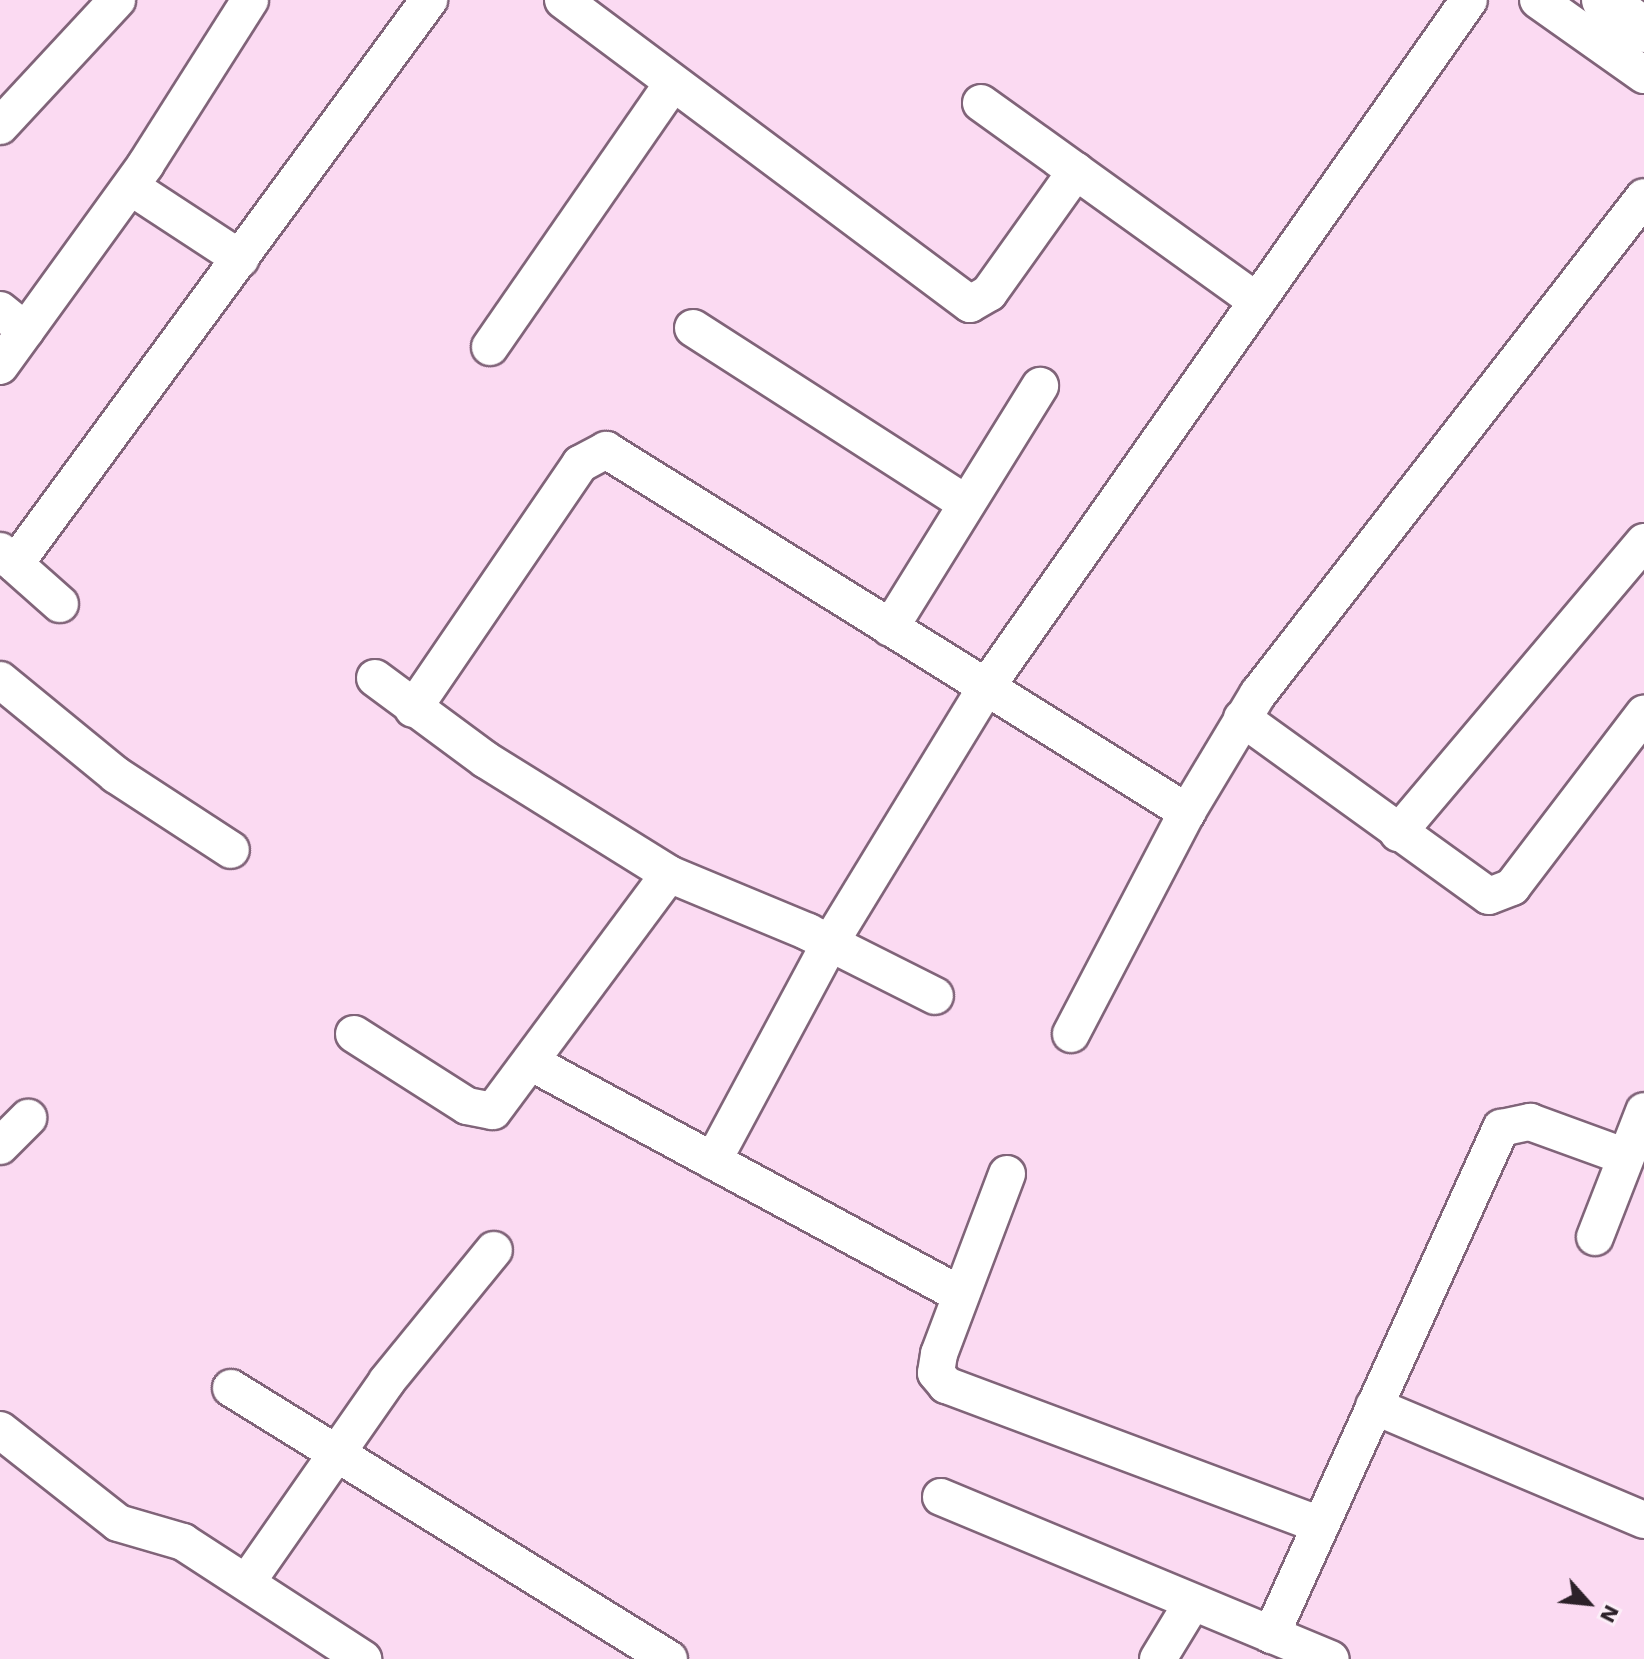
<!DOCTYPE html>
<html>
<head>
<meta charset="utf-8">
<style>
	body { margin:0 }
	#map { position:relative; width:1644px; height:1659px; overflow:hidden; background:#fbdaf2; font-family:"Work Sans",sans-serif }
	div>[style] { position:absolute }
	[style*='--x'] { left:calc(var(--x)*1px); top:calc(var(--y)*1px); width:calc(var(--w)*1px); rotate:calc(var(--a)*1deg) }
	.roads { filter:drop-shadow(2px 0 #806479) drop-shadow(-2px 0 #806479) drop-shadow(0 2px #806479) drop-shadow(0 -2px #806479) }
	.street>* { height:36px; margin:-18px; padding:0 18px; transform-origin:18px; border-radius:18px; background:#fff }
	.secondary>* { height:44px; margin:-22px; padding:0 22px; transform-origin:22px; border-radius:22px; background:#fff }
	span { translate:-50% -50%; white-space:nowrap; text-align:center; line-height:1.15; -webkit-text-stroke:7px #fceef8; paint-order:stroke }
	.north { position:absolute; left:1548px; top:1563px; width:80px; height:80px; -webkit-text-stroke:6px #fceef8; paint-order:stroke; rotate:117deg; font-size:22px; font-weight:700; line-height:32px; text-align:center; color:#2c2129 }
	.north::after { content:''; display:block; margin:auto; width:28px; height:36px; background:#2c2129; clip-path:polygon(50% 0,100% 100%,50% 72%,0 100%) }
</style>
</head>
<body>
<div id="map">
	<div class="roads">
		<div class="street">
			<div style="--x:563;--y:0;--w:508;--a:36.76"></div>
			<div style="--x:970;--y:304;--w:22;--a:-30"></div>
			<div style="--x:989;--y:293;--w:150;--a:-54.5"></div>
			<div style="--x:1538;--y:0;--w:130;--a:35.3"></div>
			<div style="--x:981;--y:103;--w:340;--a:35.7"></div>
			<div style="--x:0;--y:126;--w:172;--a:-47.1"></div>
			<div style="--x:131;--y:187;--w:131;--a:33.2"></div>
			<div style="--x:0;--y:310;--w:33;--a:39"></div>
			<div style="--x:693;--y:328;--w:324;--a:32.7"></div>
			<div style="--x:490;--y:347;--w:321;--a:-55.3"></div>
			<div style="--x:0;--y:366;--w:249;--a:-54.1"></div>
			<div style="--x:146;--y:164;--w:194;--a:-57.6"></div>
			<div style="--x:0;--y:551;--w:80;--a:41.5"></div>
			<div style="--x:15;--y:564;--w:700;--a:-53.72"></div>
			<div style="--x:890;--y:628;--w:285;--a:-58.2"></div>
			<div style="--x:375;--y:678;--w:138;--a:36.5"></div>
			<div style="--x:486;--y:760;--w:216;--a:31.9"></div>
			<div style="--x:669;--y:874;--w:151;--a:22.6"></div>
			<div style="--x:808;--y:932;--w:142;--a:26.7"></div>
			<div style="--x:0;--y:680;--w:150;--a:39.3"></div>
			<div style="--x:116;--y:775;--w:137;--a:33.1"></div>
			<div style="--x:413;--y:709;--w:297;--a:-55.7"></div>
			<div style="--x:580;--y:464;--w:30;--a:-28"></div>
			<div style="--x:606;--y:450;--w:685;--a:31.93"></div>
			<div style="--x:1242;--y:718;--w:304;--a:35.8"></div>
			<div style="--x:1489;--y:896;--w:25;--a:-21"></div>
			<div style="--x:1512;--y:887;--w:218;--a:-52.7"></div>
			<div style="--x:1398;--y:833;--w:381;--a:-49.8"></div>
			<div style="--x:354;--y:1034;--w:134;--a:32.5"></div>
			<div style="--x:467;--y:1106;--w:26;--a:11"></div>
			<div style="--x:493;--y:1111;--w:295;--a:-53.4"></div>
			<div style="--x:1071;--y:1034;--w:250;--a:-62.4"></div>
			<div style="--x:1187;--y:812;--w:138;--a:-59"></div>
			<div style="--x:1258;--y:694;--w:629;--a:-52.16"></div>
			<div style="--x:534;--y:1064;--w:485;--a:28.4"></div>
			<div style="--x:0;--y:1146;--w:40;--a:-45"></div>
			<div style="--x:713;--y:1161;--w:247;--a:-61.8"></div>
			<div style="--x:830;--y:943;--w:301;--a:-58.6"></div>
			<div style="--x:987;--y:686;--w:838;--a:-54.91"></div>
			<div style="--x:1007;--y:1174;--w:192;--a:110.7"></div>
			<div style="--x:939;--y:1354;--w:19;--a:99"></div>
			<div style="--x:936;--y:1373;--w:16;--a:50"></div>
			<div style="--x:946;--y:1385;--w:400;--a:20.5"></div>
			<div style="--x:1595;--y:1237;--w:135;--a:-68.7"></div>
			<div style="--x:231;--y:1388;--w:515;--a:31.75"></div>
			<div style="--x:1374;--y:1406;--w:293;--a:22.9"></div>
			<div style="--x:0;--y:1430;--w:150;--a:38.2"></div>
			<div style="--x:118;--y:1523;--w:68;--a:16.3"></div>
			<div style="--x:183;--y:1542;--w:215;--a:33"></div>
			<div style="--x:941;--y:1497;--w:422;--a:22.6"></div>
			<div style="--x:247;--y:1582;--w:245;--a:-55.1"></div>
			<div style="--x:387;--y:1381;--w:169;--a:-50.8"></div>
			<div style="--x:1271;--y:1635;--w:557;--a:-65.6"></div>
			<div style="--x:1501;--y:1128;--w:30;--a:-12"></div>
			<div style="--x:1530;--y:1122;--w:102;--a:20"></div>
			<div style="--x:1158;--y:1659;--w:66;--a:-58.7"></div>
		</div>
		<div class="secondary">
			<div style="--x:1604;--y:0;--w:50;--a:36.9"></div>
		</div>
	</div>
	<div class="north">N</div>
</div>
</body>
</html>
